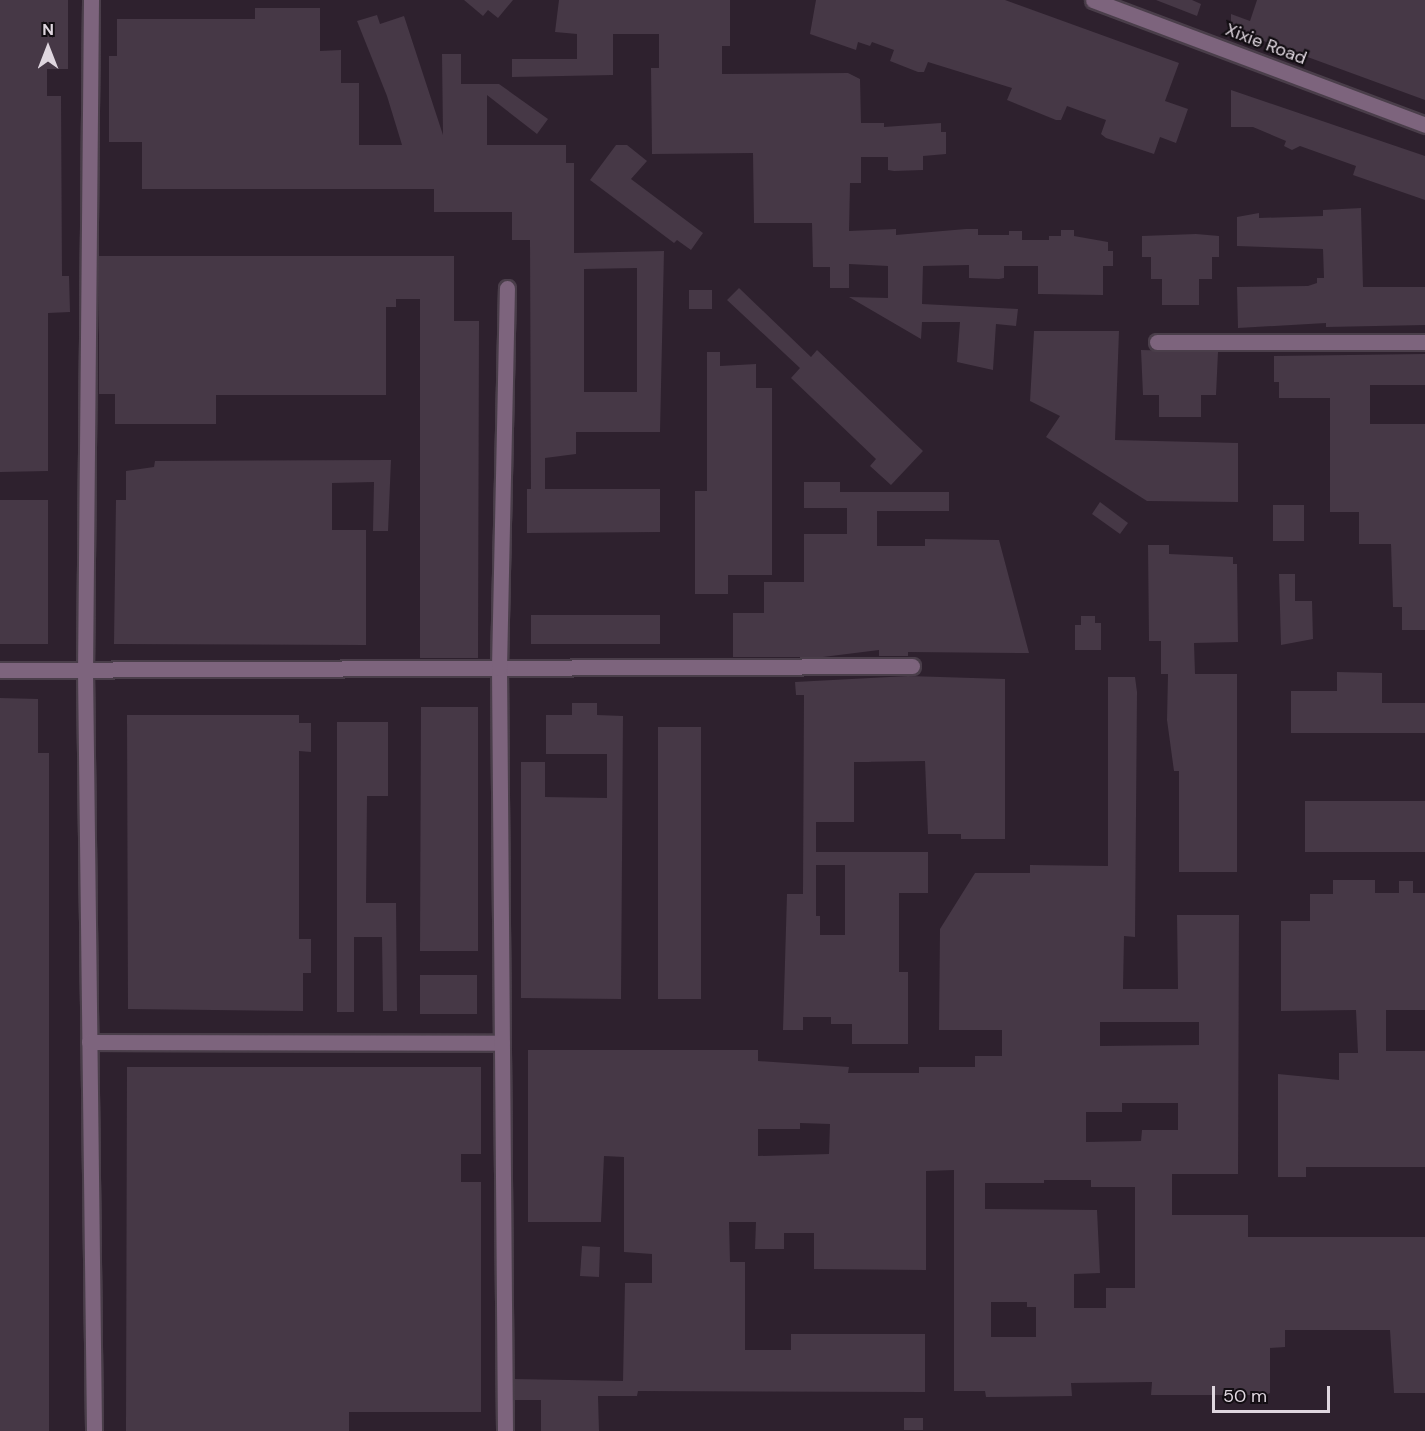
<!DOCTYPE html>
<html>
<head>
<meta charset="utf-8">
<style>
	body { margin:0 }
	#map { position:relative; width:1425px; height:1431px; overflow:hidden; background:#2e212e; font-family:"DM Sans",sans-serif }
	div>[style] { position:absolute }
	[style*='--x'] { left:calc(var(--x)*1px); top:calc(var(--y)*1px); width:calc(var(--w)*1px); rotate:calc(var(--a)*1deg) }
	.building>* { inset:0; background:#463846 }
	.roads { filter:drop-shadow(2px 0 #4a3e4a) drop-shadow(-2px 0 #4a3e4a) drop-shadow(0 2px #4a3e4a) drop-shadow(0 -2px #4a3e4a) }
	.minor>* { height:15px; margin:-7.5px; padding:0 7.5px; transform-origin:7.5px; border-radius:7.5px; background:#7d647d }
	span { translate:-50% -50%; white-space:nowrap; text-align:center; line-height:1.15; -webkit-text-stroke:4.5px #120d12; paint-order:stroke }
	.street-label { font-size:18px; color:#dfd6df }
	.north { position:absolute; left:18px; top:18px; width:60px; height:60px; -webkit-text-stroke:4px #120d12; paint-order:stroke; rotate:0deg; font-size:16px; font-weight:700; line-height:24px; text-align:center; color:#dfd6df }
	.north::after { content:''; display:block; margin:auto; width:21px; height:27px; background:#dfd6df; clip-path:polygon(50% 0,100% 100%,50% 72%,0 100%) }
	.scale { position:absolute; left:1212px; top:1386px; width:118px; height:27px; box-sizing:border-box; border:3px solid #dfd6df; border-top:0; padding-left:8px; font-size:18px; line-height:21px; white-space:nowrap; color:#dfd6df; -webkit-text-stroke:4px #120d12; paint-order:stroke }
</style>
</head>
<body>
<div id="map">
	<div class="building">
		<div style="clip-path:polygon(0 0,68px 0,68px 69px,47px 69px,47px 96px,61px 96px,62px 276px,69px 276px,70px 312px,48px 313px,48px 471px,0 472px)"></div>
		<div style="clip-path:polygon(464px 0,513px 0,498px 18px,488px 10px,483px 16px)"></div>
		<div style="clip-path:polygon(559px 0,730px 0,730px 46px,722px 46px,722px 74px,848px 73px,860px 79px,861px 123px,884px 123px,884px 127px,941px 123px,941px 132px,946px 132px,946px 154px,923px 156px,923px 170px,894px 171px,888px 170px,888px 157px,861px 157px,861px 183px,850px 183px,849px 231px,896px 229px,896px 235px,966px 229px,978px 229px,978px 235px,1009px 235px,1009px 231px,1022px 231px,1022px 240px,1049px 240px,1049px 236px,1061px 236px,1061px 230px,1074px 230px,1074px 236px,1108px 242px,1108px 251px,1113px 251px,1113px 266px,1103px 266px,1103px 295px,1038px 294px,1038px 266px,1004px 266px,1004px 278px,999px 279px,969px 278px,969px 265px,923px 266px,922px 304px,1018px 309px,1016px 326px,996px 324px,993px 370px,957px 362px,960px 322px,922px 322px,921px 339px,849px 297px,888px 298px,888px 266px,849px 264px,849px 288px,830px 288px,830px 267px,813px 267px,812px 223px,754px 223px,753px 153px,652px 154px,651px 68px,659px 68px,659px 34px,613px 34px,613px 75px,512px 77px,512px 59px,577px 59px,577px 34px,555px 32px)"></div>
		<div style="clip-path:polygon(816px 0,1005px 0,1179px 63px,1165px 101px,1188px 109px,1176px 143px,1160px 137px,1154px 154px,1106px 138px,1101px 134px,1106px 120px,1078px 110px,1067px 106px,1061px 120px,1056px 120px,1007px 100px,1012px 88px,928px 62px,924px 72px,918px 72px,890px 61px,894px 50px,872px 42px,870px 46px,858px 42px,856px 50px,810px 34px)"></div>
		<div style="clip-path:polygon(1156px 0,1192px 0,1201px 4px,1197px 16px)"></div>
		<div style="clip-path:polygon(1257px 0,1425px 0,1425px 100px,1231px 29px,1231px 14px,1250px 21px)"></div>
		<div style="clip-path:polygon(evenodd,255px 8px,320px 8px,320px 51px,341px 50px,341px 83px,359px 83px,359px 145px,402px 145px,387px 96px,357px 21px,377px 15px,380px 24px,404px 16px,443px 135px,442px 54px,461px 54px,461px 84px,499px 84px,548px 119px,537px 134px,487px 95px,487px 145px,566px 145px,566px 163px,574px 163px,574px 253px,664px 251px,660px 432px,576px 432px,576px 454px,545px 458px,545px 489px,660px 489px,660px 532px,527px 533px,527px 489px,531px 489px,530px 240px,512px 240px,512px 212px,434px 212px,434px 189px,142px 189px,142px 142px,109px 142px,109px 56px,117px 56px,117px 19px,255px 19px,255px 8px,637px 268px,637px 392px,584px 392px,584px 269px,637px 268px)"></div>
		<div style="clip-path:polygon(1231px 90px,1425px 156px,1425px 200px,1353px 175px,1356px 166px,1300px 146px,1292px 150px,1284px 146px,1286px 141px,1253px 127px,1231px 127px)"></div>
		<div style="clip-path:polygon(616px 145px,627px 145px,647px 161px,631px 179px,703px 233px,691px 250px,677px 240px,674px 243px,590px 180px)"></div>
		<div style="clip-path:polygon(1361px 208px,1363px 287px,1425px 287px,1425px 325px,1326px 327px,1326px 323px,1238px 328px,1237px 287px,1308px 286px,1317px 283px,1317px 278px,1324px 278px,1323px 249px,1237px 246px,1237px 217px,1259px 213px,1259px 218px,1323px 216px,1323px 210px)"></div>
		<div style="clip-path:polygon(1196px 234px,1219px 236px,1219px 257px,1212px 257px,1212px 279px,1199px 279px,1199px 305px,1162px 305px,1162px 279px,1151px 279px,1151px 257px,1142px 257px,1142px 236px)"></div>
		<div style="clip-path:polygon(99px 256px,454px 256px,454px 321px,479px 321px,478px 658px,420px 658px,420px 299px,396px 299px,396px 307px,386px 307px,386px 395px,216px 395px,216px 424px,115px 424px,115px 394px,99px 394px)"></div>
		<div style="clip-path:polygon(739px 288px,811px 357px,817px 350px,923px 451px,891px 485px,870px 466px,876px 459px,791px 378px,800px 368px,727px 300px)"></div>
		<div style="clip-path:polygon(689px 290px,712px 290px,712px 309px,689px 309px)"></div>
		<div style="clip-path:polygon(1034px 331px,1119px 331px,1115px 440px,1238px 443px,1238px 502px,1147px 501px,1046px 437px,1060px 416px,1030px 401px)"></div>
		<div style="clip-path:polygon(1141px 350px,1218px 352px,1216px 395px,1201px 395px,1201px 417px,1159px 417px,1159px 395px,1143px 395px)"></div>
		<div style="clip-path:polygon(707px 352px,720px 352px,720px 366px,756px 364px,756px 388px,772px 388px,772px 575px,728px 575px,728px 594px,695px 594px,695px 491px,707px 491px)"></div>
		<div style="clip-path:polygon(1425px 354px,1425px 385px,1370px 385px,1370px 424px,1425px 424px,1425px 630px,1402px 630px,1402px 607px,1393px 607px,1391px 544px,1359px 544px,1359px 512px,1330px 512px,1330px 398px,1279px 398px,1279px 382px,1274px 382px,1274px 356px)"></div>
		<div style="clip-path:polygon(391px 460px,388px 531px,373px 531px,374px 482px,332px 483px,332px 530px,366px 530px,366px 645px,114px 644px,116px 500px,126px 500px,126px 471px,154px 467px,155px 461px)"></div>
		<div style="clip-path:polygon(804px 482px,840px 482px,840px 492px,949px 492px,949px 511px,877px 511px,877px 546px,925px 546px,925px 539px,999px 540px,1029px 653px,908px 652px,908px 656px,879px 656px,879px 650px,823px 657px,733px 657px,733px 613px,764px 613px,764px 582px,804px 582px,804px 534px,847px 534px,847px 508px,804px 508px)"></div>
		<div style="clip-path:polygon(0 500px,48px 500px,48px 644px,0 644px)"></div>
		<div style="clip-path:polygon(1100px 502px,1128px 523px,1120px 534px,1092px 514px)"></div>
		<div style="clip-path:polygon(1273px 505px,1304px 505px,1304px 541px,1273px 541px)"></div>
		<div style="clip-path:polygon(1148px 545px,1169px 545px,1169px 554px,1233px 557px,1233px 564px,1237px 564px,1238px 642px,1194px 643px,1195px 674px,1237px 674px,1237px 872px,1179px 872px,1179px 771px,1174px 771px,1167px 720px,1168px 674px,1161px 674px,1161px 641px,1149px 641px)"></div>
		<div style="clip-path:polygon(1279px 574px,1295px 574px,1295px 601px,1312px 601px,1313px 639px,1281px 645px)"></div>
		<div style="clip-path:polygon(531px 615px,660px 615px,660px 644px,531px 644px)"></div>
		<div style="clip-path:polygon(1081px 616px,1095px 616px,1095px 623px,1101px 623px,1101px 650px,1075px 650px,1075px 625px,1081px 625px)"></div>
		<div style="clip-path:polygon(1337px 672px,1382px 673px,1382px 703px,1425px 703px,1425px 733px,1291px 733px,1291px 691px,1337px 691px)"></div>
		<div style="clip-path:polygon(evenodd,908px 676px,1005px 679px,1005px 839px,961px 839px,961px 834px,928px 834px,925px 761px,854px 762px,854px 822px,816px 822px,816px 852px,928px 852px,928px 893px,899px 893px,899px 972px,908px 972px,908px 1044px,852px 1044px,852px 1024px,831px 1024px,831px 1017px,803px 1017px,803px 1030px,783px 1030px,787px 894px,803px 894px,804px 695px,796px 695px,795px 682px,908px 676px,816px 865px,845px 865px,845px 935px,820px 935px,820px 916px,816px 916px,816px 865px)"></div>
		<div style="clip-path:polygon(evenodd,1108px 677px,1135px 677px,1137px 692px,1135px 937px,1124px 936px,1123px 989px,1178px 989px,1177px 915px,1239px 915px,1238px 1174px,1172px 1174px,1172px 1215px,1248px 1215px,1248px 1237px,1425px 1237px,1425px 1393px,1394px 1393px,1390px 1330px,1285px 1330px,1285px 1347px,1270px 1348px,1270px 1393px,1266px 1395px,1151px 1395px,1152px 1382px,1071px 1383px,1072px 1396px,986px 1397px,985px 1391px,954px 1391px,954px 1170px,926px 1171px,926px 1270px,814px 1269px,814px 1233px,784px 1233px,784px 1249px,755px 1249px,756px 1222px,729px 1222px,730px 1262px,745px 1262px,745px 1350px,791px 1350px,791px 1334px,925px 1334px,925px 1392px,638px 1391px,637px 1396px,598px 1396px,599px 1431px,541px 1431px,541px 1400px,514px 1400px,514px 1379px,623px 1381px,625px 1283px,652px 1283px,652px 1254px,624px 1252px,624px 1157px,604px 1156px,601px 1222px,528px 1222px,528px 1050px,758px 1050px,758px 1061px,849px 1067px,848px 1073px,919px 1073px,919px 1067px,975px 1067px,975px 1056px,1002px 1056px,1002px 1030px,939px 1030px,940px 929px,975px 873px,1030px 873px,1030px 865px,1108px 866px,1108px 677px,1100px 1022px,1199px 1022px,1199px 1045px,1100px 1046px,1100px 1022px,1108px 677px,1122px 1103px,1178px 1103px,1178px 1130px,1142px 1130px,1141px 1141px,1086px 1142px,1086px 1112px,1122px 1112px,1122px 1103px,1108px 677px,800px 1123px,830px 1124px,829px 1154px,758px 1156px,758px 1129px,800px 1129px,800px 1123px,1108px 677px,1044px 1180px,1091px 1180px,1091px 1187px,1135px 1187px,1135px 1288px,1106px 1288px,1106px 1308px,1074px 1308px,1074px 1274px,1100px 1273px,1097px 1210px,985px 1209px,985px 1183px,1044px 1183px,1044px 1180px,1108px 677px,991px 1302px,1027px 1302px,1027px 1307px,1036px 1307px,1036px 1337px,991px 1337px,991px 1302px)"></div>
		<div style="clip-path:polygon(0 698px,38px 699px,38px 753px,49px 753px,49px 1431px,0 1431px)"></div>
		<div style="clip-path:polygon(572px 703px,597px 703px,597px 715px,623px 716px,621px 999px,521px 998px,521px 762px,545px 762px,545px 797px,607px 798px,607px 754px,546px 754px,546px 715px,572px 715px)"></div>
		<div style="clip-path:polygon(421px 707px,478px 707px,478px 951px,420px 951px)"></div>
		<div style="clip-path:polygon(127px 715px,299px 715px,299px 723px,311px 723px,311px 752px,299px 751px,299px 939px,311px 939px,311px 973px,303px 973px,303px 1011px,128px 1009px)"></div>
		<div style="clip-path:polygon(337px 722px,388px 722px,388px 796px,367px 796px,366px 903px,396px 903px,397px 1011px,383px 1011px,382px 937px,354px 937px,354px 1012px,337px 1012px)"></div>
		<div style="clip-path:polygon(658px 727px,701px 727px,701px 999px,658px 999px)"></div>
		<div style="clip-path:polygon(1305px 801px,1425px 801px,1425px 852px,1305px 852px)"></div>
		<div style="clip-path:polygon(1333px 880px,1375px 880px,1375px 893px,1399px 893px,1399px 881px,1413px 881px,1413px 893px,1425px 893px,1425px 1010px,1386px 1010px,1386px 1051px,1425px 1051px,1425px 1167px,1306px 1167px,1306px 1177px,1278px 1177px,1278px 1074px,1339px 1080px,1339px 1053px,1358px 1053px,1356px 1010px,1281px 1011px,1281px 921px,1310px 921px,1310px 894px,1333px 894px)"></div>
		<div style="clip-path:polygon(420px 975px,477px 975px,477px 1014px,420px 1014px)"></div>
		<div style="clip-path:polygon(127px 1067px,481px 1067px,481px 1154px,461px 1154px,461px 1182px,481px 1182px,481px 1412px,349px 1412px,349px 1431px,126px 1431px)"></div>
		<div style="clip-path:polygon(582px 1246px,600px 1247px,599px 1277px,580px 1276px)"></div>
		<div style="clip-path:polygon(904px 1418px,923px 1418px,923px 1430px,904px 1430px)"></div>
	</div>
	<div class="roads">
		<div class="minor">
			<div style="--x:91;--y:0;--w:670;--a:90.51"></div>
			<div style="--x:85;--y:670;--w:761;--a:89.32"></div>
			<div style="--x:1093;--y:0;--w:355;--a:20.6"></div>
			<div style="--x:1157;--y:342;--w:268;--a:0"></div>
			<div style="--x:0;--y:670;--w:912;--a:-0.25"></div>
			<div style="--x:89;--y:1042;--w:413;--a:0.1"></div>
			<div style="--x:505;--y:1431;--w:763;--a:-90.45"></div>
			<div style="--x:499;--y:668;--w:380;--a:-88.8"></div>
		</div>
	</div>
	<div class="street-label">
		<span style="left:1266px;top:44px;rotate:21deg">Xixie Road</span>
	</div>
	<div class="north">N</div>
	<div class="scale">50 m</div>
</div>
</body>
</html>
